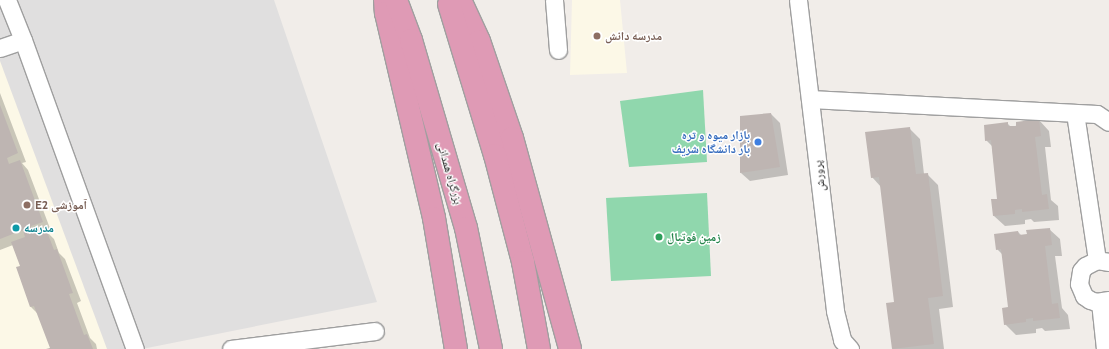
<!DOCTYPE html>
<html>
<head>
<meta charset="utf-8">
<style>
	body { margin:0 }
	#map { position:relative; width:1109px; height:349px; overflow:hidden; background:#f1ede9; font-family:Cabin,"Noto Naskh Arabic",sans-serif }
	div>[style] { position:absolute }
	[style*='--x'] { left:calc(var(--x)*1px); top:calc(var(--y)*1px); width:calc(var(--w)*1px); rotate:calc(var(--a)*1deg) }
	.residential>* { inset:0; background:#e0dfdf }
	.education>* { inset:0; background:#fcf8e7 }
	.pitch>* { inset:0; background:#90d7ad }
	.shadow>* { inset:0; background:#0003 }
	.building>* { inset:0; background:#beb5b2 }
	.roads { filter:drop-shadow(1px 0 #9f9f9f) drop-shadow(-1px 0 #9f9f9f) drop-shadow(0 1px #9f9f9f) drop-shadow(0 -1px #9f9f9f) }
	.minor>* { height:17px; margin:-8.5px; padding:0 8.5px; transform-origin:8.5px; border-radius:8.5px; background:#fff }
	.highway>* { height:22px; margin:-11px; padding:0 11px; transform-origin:11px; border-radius:11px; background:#df9ab5 }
	.dots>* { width:11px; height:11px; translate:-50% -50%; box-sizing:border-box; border:2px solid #fff; border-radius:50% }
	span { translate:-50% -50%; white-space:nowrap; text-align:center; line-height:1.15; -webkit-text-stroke:3px #fff; paint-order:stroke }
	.education-label { font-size:12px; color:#785e54; font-weight:700 }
	.left { translate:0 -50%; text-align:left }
	.shop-label { font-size:12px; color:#366cbe; font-weight:700 }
	.right { translate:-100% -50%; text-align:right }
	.street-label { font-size:12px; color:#222 }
	.culture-label { font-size:12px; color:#0d838f; font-weight:700 }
	.leisure-label { font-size:12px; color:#27864d; font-weight:700 }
</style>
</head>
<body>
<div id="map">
	<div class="residential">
		<div style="clip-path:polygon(0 0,274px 0,377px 302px,142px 349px,0 349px)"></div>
	</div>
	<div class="education">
		<div style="clip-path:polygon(572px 0,620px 0,627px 73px,570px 75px)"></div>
		<div style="clip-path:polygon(0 61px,107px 349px,0 349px)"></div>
	</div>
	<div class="pitch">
		<div style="clip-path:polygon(703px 90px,707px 162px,629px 167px,620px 101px)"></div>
		<div style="clip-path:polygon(707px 193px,711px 276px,611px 281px,606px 198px)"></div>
	</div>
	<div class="shadow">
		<div style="clip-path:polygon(0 93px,26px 162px,22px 163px,28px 170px,51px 231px,47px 232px,54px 239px,59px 253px,65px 259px,81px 301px,77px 303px,90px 338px,96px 344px,97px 349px,49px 349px,51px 348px,38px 314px,31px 307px,17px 268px,21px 266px,13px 245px,0 250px)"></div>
		<div style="clip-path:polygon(771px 114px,780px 123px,788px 175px,750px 181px,741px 173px)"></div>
		<div style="clip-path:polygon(1039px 120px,1049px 131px,1051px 147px,1045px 147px,1051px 200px,1058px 206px,1059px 220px,1034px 222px,1031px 219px,1025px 220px,1025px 224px,1005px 226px,994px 216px,998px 200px,992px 146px,986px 140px,1007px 123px,1011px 127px)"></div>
		<div style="clip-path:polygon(909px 128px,920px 139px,924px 174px,927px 174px,938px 185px,953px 307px,939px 309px,944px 349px,893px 349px,887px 303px,895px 303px,881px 187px,872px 177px)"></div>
		<div style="clip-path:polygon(1049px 229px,1060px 239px,1062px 256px,1055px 256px,1062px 308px,1068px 315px,1070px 329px,1045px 331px,1042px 328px,1036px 329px,1036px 333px,1016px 335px,1005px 324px,1009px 308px,1003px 255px,997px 249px,1018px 232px,1022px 236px)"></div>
	</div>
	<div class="building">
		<div style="clip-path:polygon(0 105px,18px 153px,7px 158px,9px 164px,20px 160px,43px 222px,31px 226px,34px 233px,46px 229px,54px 250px,57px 249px,73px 293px,69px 294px,84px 335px,87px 334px,93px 349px,46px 349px,50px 348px,34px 306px,30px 307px,16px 267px,20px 266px,11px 242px,25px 237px,23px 230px,0 239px)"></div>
		<div style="clip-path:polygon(771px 113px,780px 167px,740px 173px,740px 116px)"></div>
		<div style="clip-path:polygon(1039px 119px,1041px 136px,1035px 137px,1042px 195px,1047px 194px,1049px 209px,1022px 212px,1022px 209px,1015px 210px,1015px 214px,993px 216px,991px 199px,997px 199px,991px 140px,985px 141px,984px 125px,1008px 122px,1008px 126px,1016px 126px,1016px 122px)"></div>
		<div style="clip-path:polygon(910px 127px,916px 174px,928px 173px,943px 296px,928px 298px,934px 344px,892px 349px,886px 303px,894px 302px,879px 177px,871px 178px,865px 132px)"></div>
		<div style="clip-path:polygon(1050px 228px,1052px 245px,1045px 246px,1052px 304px,1058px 303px,1060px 318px,1033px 321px,1033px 318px,1026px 319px,1026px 322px,1004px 325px,1002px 308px,1008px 307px,1001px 249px,996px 250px,994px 234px,1018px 231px,1019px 235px,1027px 234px,1026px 230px)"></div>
	</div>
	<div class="roads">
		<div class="minor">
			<div style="--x:7;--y:0;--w:43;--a:68.2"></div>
			<div style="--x:23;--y:40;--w:329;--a:70.1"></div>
			<div style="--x:554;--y:0;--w:50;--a:85.4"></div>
			<div style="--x:798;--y:0;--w:313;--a:83.2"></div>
			<div style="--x:835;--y:311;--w:30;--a:76"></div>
			<div style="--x:842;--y:340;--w:12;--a:48"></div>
			<div style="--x:0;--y:48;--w:24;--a:-19"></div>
			<div style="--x:810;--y:99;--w:287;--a:3"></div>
			<div style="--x:1097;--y:114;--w:14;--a:34"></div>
			<div style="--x:1075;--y:113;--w:149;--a:81.5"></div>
			<div style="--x:1109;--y:262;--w:12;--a:-171"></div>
			<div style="--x:1097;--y:260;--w:13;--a:153"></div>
			<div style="--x:1085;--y:266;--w:6;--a:129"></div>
			<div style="--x:1081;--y:271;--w:13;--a:99"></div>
			<div style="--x:1079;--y:284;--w:13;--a:67"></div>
			<div style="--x:1084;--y:296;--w:7;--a:34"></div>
			<div style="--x:1090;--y:300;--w:6;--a:18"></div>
			<div style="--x:1096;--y:302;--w:13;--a:-9"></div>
			<div style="--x:1100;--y:302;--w:47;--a:83.9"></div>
			<div style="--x:231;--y:349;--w:145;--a:-7.1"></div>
		</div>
		<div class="highway">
			<div style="--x:385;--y:0;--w:13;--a:86"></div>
			<div style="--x:386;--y:13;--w:211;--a:76.8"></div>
			<div style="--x:434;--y:218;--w:133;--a:80.5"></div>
			<div style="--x:396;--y:0;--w:43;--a:69.4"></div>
			<div style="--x:411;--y:40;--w:196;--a:73.7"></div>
			<div style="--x:466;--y:228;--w:124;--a:78.3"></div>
			<div style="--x:460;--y:0;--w:45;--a:65.1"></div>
			<div style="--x:479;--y:41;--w:102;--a:71.2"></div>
			<div style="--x:512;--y:138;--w:219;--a:74.6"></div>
			<div style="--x:449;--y:4;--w:158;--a:73.1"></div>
			<div style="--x:495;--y:155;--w:111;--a:75.3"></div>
			<div style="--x:523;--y:262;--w:88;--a:79.6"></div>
		</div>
	</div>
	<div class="dots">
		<div style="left:597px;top:36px;background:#8d6e63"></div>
		<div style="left:758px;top:142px;background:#3f7fe0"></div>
		<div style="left:27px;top:205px;background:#8d6e63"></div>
		<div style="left:16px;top:228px;background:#0f9aa8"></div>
		<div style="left:659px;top:237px;background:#2e9e5b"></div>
	</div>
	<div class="education-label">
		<span class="left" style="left:605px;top:36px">مدرسه دانش</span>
		<span class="left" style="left:35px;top:205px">E2 آموزشی</span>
	</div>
	<div class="shop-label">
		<span class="right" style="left:750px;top:142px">بازار میوه و تره<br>بار دانشگاه شریف</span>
	</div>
	<div class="street-label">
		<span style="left:450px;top:173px;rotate:74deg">بزرگراه همدانی</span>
		<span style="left:819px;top:176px;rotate:-97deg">پرورش</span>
	</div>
	<div class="culture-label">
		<span class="left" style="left:24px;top:228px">مدرسه</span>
	</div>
	<div class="leisure-label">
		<span class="left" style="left:667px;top:237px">زمین فوتبال</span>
	</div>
</div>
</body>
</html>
